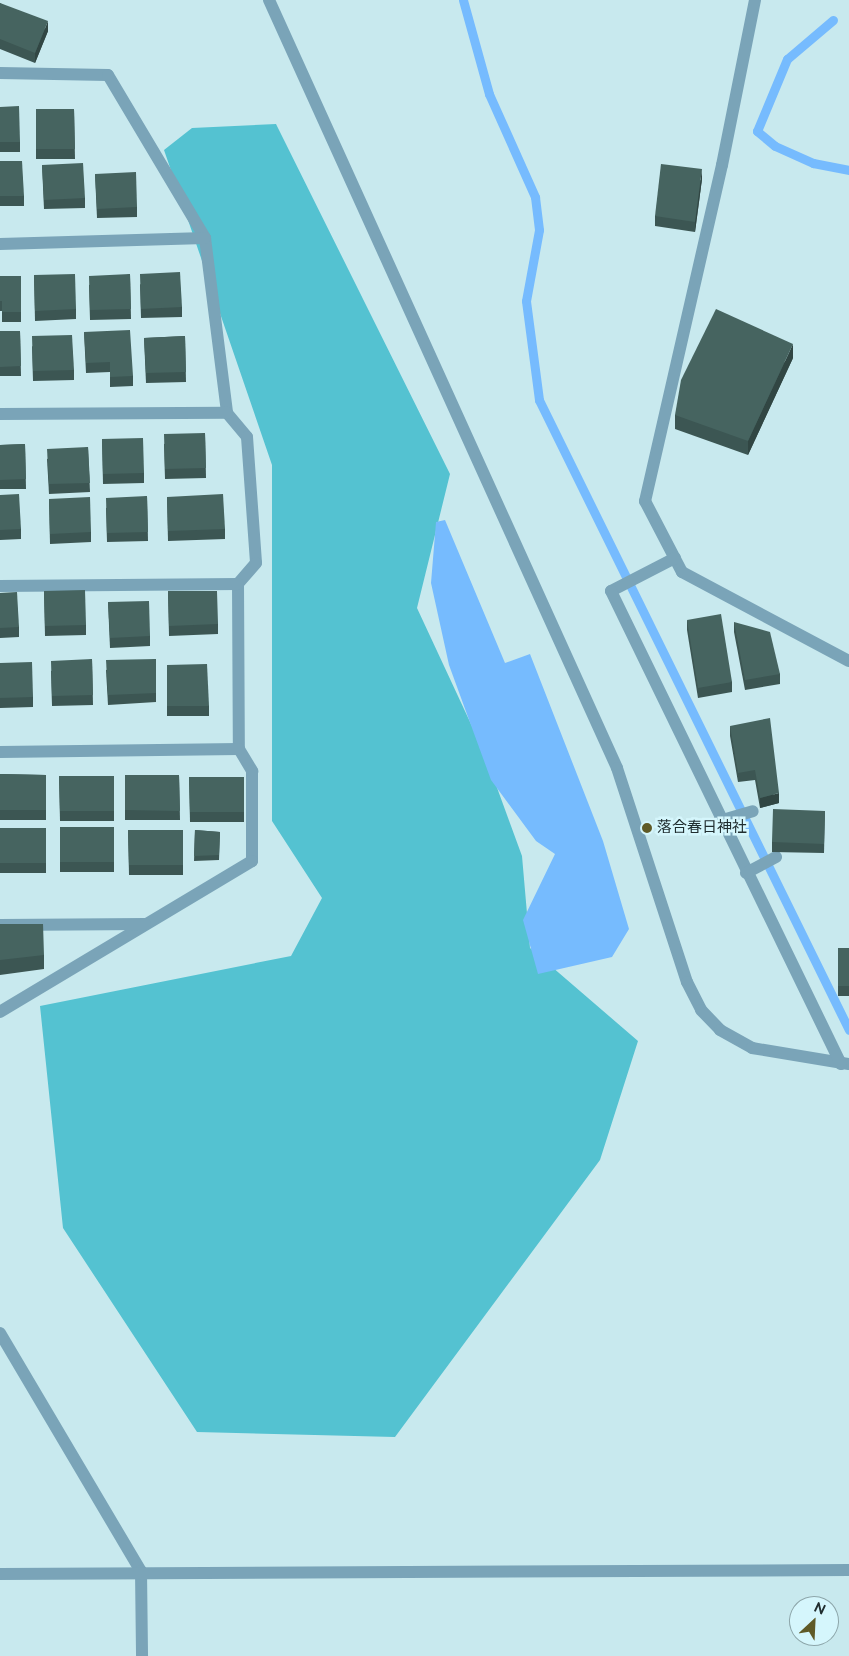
<!DOCTYPE html>
<html>
<head>
<meta charset="utf-8">
<style>
	body { margin:0 }
	#map { position:relative; width:849px; height:1656px; overflow:hidden; background:#c8e9ee; font-family:Raleway,"Noto Sans JP",sans-serif }
	div>[style] { position:absolute }
	[style*='--x'] { left:calc(var(--x)*1px); top:calc(var(--y)*1px); width:calc(var(--w)*1px); rotate:calc(var(--a)*1deg) }
	.green>* { inset:0; background:#54c2d1 }
	.water>* { inset:0; background:#76bbfe }
	.stream>* { height:9px; margin:-4.5px; padding:0 4.5px; transform-origin:4.5px; border-radius:4.5px; background:#76bbfe }
	.minor>* { height:12px; margin:-6px; padding:0 6px; transform-origin:6px; border-radius:6px; background:#7aa4b8 }
	.wall>* { inset:0; background:#3c5653 }
	.shaded-wall>* { inset:0; background:#314643 }
	.building>* { inset:0; background:#466460 }
	.dots>* { width:14px; height:14px; translate:-50% -50%; box-sizing:border-box; border:2px solid #d5f6fc; border-radius:50% }
	span { translate:-50% -50%; white-space:nowrap; text-align:center; line-height:1.15; -webkit-text-stroke:5px #d5f6fc; paint-order:stroke }
	.poi-label { font-size:15px; color:#212e30 }
	.left { translate:0 -50%; text-align:left }
	.north { position:absolute; left:789px; top:1596px; width:50px; height:50px; box-sizing:border-box; background:#d5f6fc; border:1px solid #8da6aa; border-radius:50%; rotate:25deg; font-size:14px; font-weight:700; line-height:20px; text-align:center; color:#212e30 }
	.north::after { content:''; display:block; margin:auto; width:18px; height:22px; background:#5f5a27; clip-path:polygon(50% 0,100% 100%,50% 72%,0 100%) }
</style>
</head>
<body>
<div id="map">
	<div class="green">
		<div style="clip-path:polygon(276px 124px,450px 474px,417px 608px,484px 752px,522px 856px,530px 948px,638px 1041px,600px 1160px,395px 1437px,197px 1432px,63px 1228px,40px 1006px,291px 956px,322px 898px,272px 821px,272px 465px,164px 150px,192px 128px)"></div>
	</div>
	<div class="water">
		<div style="clip-path:polygon(445px 520px,505px 663px,530px 654px,603px 841px,629px 929px,612px 957px,538px 974px,523px 920px,555px 854px,536px 841px,491px 780px,449px 665px,431px 583px,436px 522px)"></div>
	</div>
	<div class="stream">
		<div style="--x:463;--y:0;--w:98;--a:74.5"></div>
		<div style="--x:489;--y:94;--w:113;--a:65.9"></div>
		<div style="--x:535;--y:197;--w:33;--a:83"></div>
		<div style="--x:539;--y:230;--w:72;--a:100.4"></div>
		<div style="--x:526;--y:301;--w:100;--a:82.5"></div>
		<div style="--x:539;--y:400;--w:702;--a:63.8"></div>
		<div style="--x:833;--y:20;--w:60;--a:139.7"></div>
		<div style="--x:787;--y:59;--w:78;--a:112.6"></div>
		<div style="--x:757;--y:131;--w:23;--a:40"></div>
		<div style="--x:775;--y:146;--w:42;--a:24.1"></div>
		<div style="--x:813;--y:163;--w:37;--a:11"></div>
	</div>
	<div class="minor">
		<div style="--x:269;--y:0;--w:843;--a:65.62"></div>
		<div style="--x:617;--y:768;--w:225;--a:71.9"></div>
		<div style="--x:687;--y:982;--w:31;--a:63"></div>
		<div style="--x:701;--y:1010;--w:28;--a:46"></div>
		<div style="--x:720;--y:1030;--w:37;--a:29"></div>
		<div style="--x:752;--y:1048;--w:98;--a:9.4"></div>
		<div style="--x:755;--y:0;--w:168;--a:101.3"></div>
		<div style="--x:722;--y:165;--w:345;--a:102.9"></div>
		<div style="--x:645;--y:501;--w:80;--a:62.5"></div>
		<div style="--x:682;--y:572;--w:189;--a:28.1"></div>
		<div style="--x:0;--y:73;--w:108;--a:1.1"></div>
		<div style="--x:108;--y:75;--w:190;--a:59.2"></div>
		<div style="--x:205;--y:238;--w:176;--a:82.8"></div>
		<div style="--x:227;--y:413;--w:31;--a:50"></div>
		<div style="--x:247;--y:437;--w:126;--a:85.9"></div>
		<div style="--x:256;--y:563;--w:28;--a:131"></div>
		<div style="--x:238;--y:584;--w:165;--a:89.7"></div>
		<div style="--x:239;--y:749;--w:26;--a:59"></div>
		<div style="--x:252;--y:771;--w:90;--a:90"></div>
		<div style="--x:252;--y:861;--w:294;--a:149.1"></div>
		<div style="--x:0;--y:244;--w:205;--a:-1.7"></div>
		<div style="--x:0;--y:414;--w:227;--a:-0.3"></div>
		<div style="--x:675;--y:558;--w:72;--a:152.7"></div>
		<div style="--x:611;--y:591;--w:526;--a:64.07"></div>
		<div style="--x:0;--y:586;--w:238;--a:-0.5"></div>
		<div style="--x:0;--y:752;--w:239;--a:-0.7"></div>
		<div style="--x:719;--y:821;--w:35;--a:-16"></div>
		<div style="--x:746;--y:873;--w:34;--a:-28"></div>
		<div style="--x:0;--y:925;--w:145;--a:-0.4"></div>
		<div style="--x:0;--y:1333;--w:277;--a:59.4"></div>
		<div style="--x:141;--y:1571;--w:85;--a:89.3"></div>
		<div style="--x:0;--y:1574;--w:849;--a:-0.27"></div>
	</div>
	<div class="wall">
		<div style="clip-path:polygon(0 3px,48px 31px,35px 63px,0 49px)"></div>
		<div style="clip-path:polygon(0 107px,20px 142px,20px 152px,0 152px)"></div>
		<div style="clip-path:polygon(36px 109px,74px 109px,75px 159px,36px 159px)"></div>
		<div style="clip-path:polygon(0 161px,24px 196px,24px 206px,0 206px)"></div>
		<div style="clip-path:polygon(42px 165px,85px 198px,85px 208px,44px 209px)"></div>
		<div style="clip-path:polygon(95px 174px,137px 207px,137px 217px,97px 218px)"></div>
		<div style="clip-path:polygon(702px 179px,695px 232px,655px 226px,655px 216px)"></div>
		<div style="clip-path:polygon(130px 274px,131px 319px,90px 320px,89px 285px)"></div>
		<div style="clip-path:polygon(34px 275px,76px 309px,76px 319px,35px 321px)"></div>
		<div style="clip-path:polygon(0 276px,21px 276px,21px 322px,2px 322px,2px 311px,0 311px)"></div>
		<div style="clip-path:polygon(140px 284px,182px 307px,182px 317px,141px 318px)"></div>
		<div style="clip-path:polygon(0 331px,20px 331px,21px 376px,0 376px)"></div>
		<div style="clip-path:polygon(84px 332px,133px 376px,133px 386px,110px 387px,110px 372px,86px 373px)"></div>
		<div style="clip-path:polygon(185px 336px,186px 382px,146px 383px,144px 338px)"></div>
		<div style="clip-path:polygon(32px 346px,74px 370px,74px 380px,33px 381px)"></div>
		<div style="clip-path:polygon(793px 358px,748px 455px,675px 429px,675px 415px)"></div>
		<div style="clip-path:polygon(205px 433px,206px 478px,165px 479px,164px 444px)"></div>
		<div style="clip-path:polygon(102px 439px,144px 473px,144px 483px,103px 484px)"></div>
		<div style="clip-path:polygon(25px 444px,26px 489px,0 489px,0 445px)"></div>
		<div style="clip-path:polygon(88px 447px,90px 492px,49px 494px,47px 459px)"></div>
		<div style="clip-path:polygon(0 495px,21px 529px,21px 539px,0 540px)"></div>
		<div style="clip-path:polygon(147px 496px,148px 541px,107px 542px,106px 508px)"></div>
		<div style="clip-path:polygon(167px 497px,225px 529px,225px 539px,168px 541px)"></div>
		<div style="clip-path:polygon(49px 499px,91px 532px,91px 542px,50px 544px)"></div>
		<div style="clip-path:polygon(44px 591px,86px 625px,86px 635px,45px 636px)"></div>
		<div style="clip-path:polygon(168px 591px,218px 624px,218px 634px,169px 636px)"></div>
		<div style="clip-path:polygon(0 593px,19px 627px,19px 637px,0 638px)"></div>
		<div style="clip-path:polygon(108px 602px,150px 636px,150px 646px,110px 648px)"></div>
		<div style="clip-path:polygon(687px 620px,732px 682px,732px 692px,698px 698px,687px 630px)"></div>
		<div style="clip-path:polygon(734px 622px,780px 674px,780px 684px,745px 690px,734px 632px)"></div>
		<div style="clip-path:polygon(92px 659px,93px 705px,52px 706px,51px 671px)"></div>
		<div style="clip-path:polygon(156px 659px,156px 702px,108px 705px,106px 670px)"></div>
		<div style="clip-path:polygon(0 663px,33px 697px,33px 707px,0 708px)"></div>
		<div style="clip-path:polygon(167px 665px,209px 706px,209px 716px,167px 716px)"></div>
		<div style="clip-path:polygon(730px 726px,779px 803px,760px 808px,755px 780px,738px 782px,730px 736px)"></div>
		<div style="clip-path:polygon(0 774px,46px 775px,46px 820px,0 820px)"></div>
		<div style="clip-path:polygon(125px 775px,179px 775px,180px 820px,125px 820px)"></div>
		<div style="clip-path:polygon(59px 776px,114px 776px,114px 821px,60px 821px)"></div>
		<div style="clip-path:polygon(189px 777px,244px 777px,244px 822px,190px 822px)"></div>
		<div style="clip-path:polygon(825px 811px,824px 853px,772px 852px,772px 842px)"></div>
		<div style="clip-path:polygon(60px 827px,114px 827px,114px 872px,60px 872px)"></div>
		<div style="clip-path:polygon(0 828px,46px 828px,46px 873px,0 873px)"></div>
		<div style="clip-path:polygon(128px 830px,183px 830px,183px 875px,129px 875px)"></div>
		<div style="clip-path:polygon(195px 830px,220px 832px,219px 860px,194px 861px)"></div>
		<div style="clip-path:polygon(0 924px,44px 955px,44px 969px,0 975px)"></div>
		<div style="clip-path:polygon(838px 948px,849px 948px,849px 996px,838px 996px)"></div>
	</div>
	<div class="shaded-wall">
		<div style="clip-path:polygon(48px 21px,48px 31px,35px 63px,35px 53px)"></div>
		<div style="clip-path:polygon(702px 169px,702px 179px,695px 232px,695px 222px)"></div>
		<div style="clip-path:polygon(793px 344px,793px 358px,748px 455px,748px 441px)"></div>
		<div style="clip-path:polygon(779px 793px,779px 803px,760px 808px,760px 798px)"></div>
	</div>
	<div class="building">
		<div style="clip-path:polygon(0 3px,48px 21px,35px 53px,0 39px)"></div>
		<div style="clip-path:polygon(19px 106px,20px 142px,0 142px,0 107px)"></div>
		<div style="clip-path:polygon(36px 109px,74px 109px,75px 149px,36px 149px)"></div>
		<div style="clip-path:polygon(0 161px,22px 161px,24px 196px,0 196px)"></div>
		<div style="clip-path:polygon(83px 163px,85px 198px,44px 200px,42px 165px)"></div>
		<div style="clip-path:polygon(661px 164px,702px 169px,695px 222px,655px 216px)"></div>
		<div style="clip-path:polygon(136px 172px,137px 207px,97px 209px,95px 174px)"></div>
		<div style="clip-path:polygon(180px 272px,182px 307px,141px 309px,140px 274px)"></div>
		<div style="clip-path:polygon(75px 274px,76px 309px,35px 311px,34px 275px)"></div>
		<div style="clip-path:polygon(130px 274px,131px 309px,90px 310px,89px 276px)"></div>
		<div style="clip-path:polygon(0 276px,21px 276px,21px 312px,2px 312px,2px 301px,0 301px)"></div>
		<div style="clip-path:polygon(716px 309px,793px 344px,748px 441px,675px 415px,681px 380px)"></div>
		<div style="clip-path:polygon(130px 330px,133px 376px,110px 377px,110px 362px,86px 363px,84px 332px)"></div>
		<div style="clip-path:polygon(0 331px,20px 331px,21px 366px,0 367px)"></div>
		<div style="clip-path:polygon(72px 335px,74px 370px,33px 371px,32px 336px)"></div>
		<div style="clip-path:polygon(185px 336px,186px 372px,146px 373px,144px 338px)"></div>
		<div style="clip-path:polygon(205px 433px,206px 468px,165px 469px,164px 434px)"></div>
		<div style="clip-path:polygon(143px 438px,144px 473px,103px 474px,102px 439px)"></div>
		<div style="clip-path:polygon(25px 444px,26px 479px,0 480px,0 445px)"></div>
		<div style="clip-path:polygon(88px 447px,90px 483px,49px 484px,47px 449px)"></div>
		<div style="clip-path:polygon(19px 494px,21px 529px,0 530px,0 495px)"></div>
		<div style="clip-path:polygon(223px 494px,225px 529px,168px 531px,167px 497px)"></div>
		<div style="clip-path:polygon(147px 496px,148px 532px,107px 533px,106px 498px)"></div>
		<div style="clip-path:polygon(90px 497px,91px 532px,50px 534px,49px 499px)"></div>
		<div style="clip-path:polygon(85px 590px,86px 625px,45px 626px,44px 591px)"></div>
		<div style="clip-path:polygon(168px 591px,217px 591px,218px 624px,169px 626px)"></div>
		<div style="clip-path:polygon(17px 592px,19px 627px,0 628px,0 593px)"></div>
		<div style="clip-path:polygon(149px 601px,150px 636px,110px 638px,108px 602px)"></div>
		<div style="clip-path:polygon(721px 614px,732px 682px,698px 688px,687px 620px)"></div>
		<div style="clip-path:polygon(734px 622px,770px 632px,780px 674px,745px 680px)"></div>
		<div style="clip-path:polygon(92px 659px,93px 695px,52px 696px,51px 661px)"></div>
		<div style="clip-path:polygon(156px 659px,156px 693px,108px 695px,106px 660px)"></div>
		<div style="clip-path:polygon(32px 662px,33px 697px,0 698px,0 663px)"></div>
		<div style="clip-path:polygon(207px 664px,209px 706px,167px 706px,167px 665px)"></div>
		<div style="clip-path:polygon(770px 718px,779px 793px,760px 798px,755px 770px,738px 773px,730px 726px)"></div>
		<div style="clip-path:polygon(0 774px,46px 775px,46px 810px,0 810px)"></div>
		<div style="clip-path:polygon(125px 775px,179px 775px,180px 811px,125px 810px)"></div>
		<div style="clip-path:polygon(59px 776px,114px 776px,114px 811px,60px 811px)"></div>
		<div style="clip-path:polygon(189px 777px,244px 777px,244px 812px,190px 812px)"></div>
		<div style="clip-path:polygon(773px 809px,825px 811px,824px 844px,772px 842px)"></div>
		<div style="clip-path:polygon(60px 827px,114px 827px,114px 862px,60px 862px)"></div>
		<div style="clip-path:polygon(0 828px,46px 828px,46px 863px,0 863px)"></div>
		<div style="clip-path:polygon(128px 830px,183px 830px,183px 865px,129px 865px)"></div>
		<div style="clip-path:polygon(195px 830px,220px 832px,219px 855px,194px 856px)"></div>
		<div style="clip-path:polygon(0 924px,43px 924px,44px 955px,0 960px)"></div>
		<div style="clip-path:polygon(838px 948px,849px 948px,849px 986px,838px 986px)"></div>
	</div>
	<div class="dots">
		<div style="left:647px;top:828px;background:#5f5a27"></div>
	</div>
	<div class="poi-label">
		<span class="left" style="left:657px;top:828px">落合春日神社</span>
	</div>
	<div class="north">N</div>
</div>
</body>
</html>
